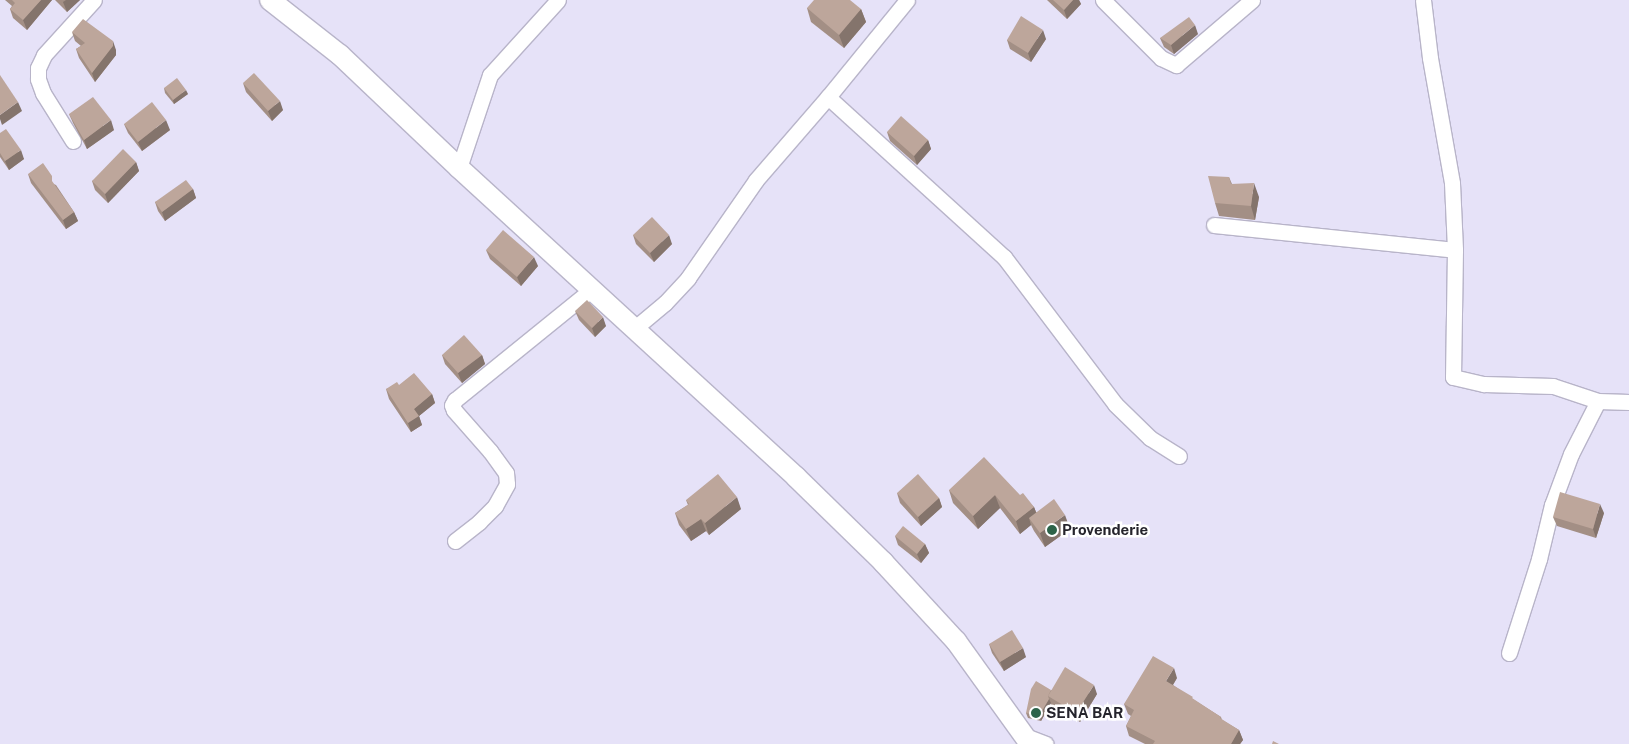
<!DOCTYPE html>
<html>
<head>
<meta charset="utf-8">
<style>
	body { margin:0 }
	#map { position:relative; width:1629px; height:744px; overflow:hidden; background:#e6e2f8; font-family:"Public Sans",sans-serif }
	div>[style] { position:absolute }
	[style*='--x'] { left:calc(var(--x)*1px); top:calc(var(--y)*1px); width:calc(var(--w)*1px); rotate:calc(var(--a)*1deg) }
	.roads { filter:drop-shadow(1px 0 #b8b4c9) drop-shadow(-1px 0 #b8b4c9) drop-shadow(0 1px #b8b4c9) drop-shadow(0 -1px #b8b4c9) }
	.minor>* { height:15px; margin:-7.5px; padding:0 7.5px; transform-origin:7.5px; border-radius:7.5px; background:#fff }
	.secondary>* { height:20px; margin:-10px; padding:0 10px; transform-origin:10px; border-radius:10px; background:#fff }
	.wall>* { inset:0; background:#a38f85 }
	.shaded-wall>* { inset:0; background:#84746c }
	.building>* { inset:0; background:#bda69b }
	.dots>* { width:14px; height:14px; translate:-50% -50%; box-sizing:border-box; border:2px solid #fff; border-radius:50% }
	span { translate:-50% -50%; white-space:nowrap; text-align:center; line-height:1.15; -webkit-text-stroke:5px #fff; paint-order:stroke }
	.poi-label { font-size:15px; color:#25242c; font-weight:700 }
	.left { translate:0 -50%; text-align:left }
</style>
</head>
<body>
<div id="map">
	<div class="roads">
		<div class="minor">
			<div style="--x:1103;--y:0;--w:82;--a:45"></div>
			<div style="--x:1161;--y:58;--w:17;--a:25"></div>
			<div style="--x:1176;--y:65;--w:100;--a:-40.5"></div>
			<div style="--x:1423;--y:0;--w:58;--a:83.1"></div>
			<div style="--x:1430;--y:58;--w:127;--a:80"></div>
			<div style="--x:1452;--y:183;--w:67;--a:87.4"></div>
			<div style="--x:1455;--y:250;--w:127;--a:90.9"></div>
			<div style="--x:1453;--y:377;--w:32;--a:13"></div>
			<div style="--x:1484;--y:384;--w:69;--a:1.7"></div>
			<div style="--x:1553;--y:386;--w:47;--a:18.4"></div>
			<div style="--x:1598;--y:401;--w:31;--a:2"></div>
			<div style="--x:828;--y:97;--w:238;--a:42.3"></div>
			<div style="--x:1004;--y:257;--w:184;--a:52.9"></div>
			<div style="--x:1115;--y:404;--w:49;--a:44.2"></div>
			<div style="--x:1150;--y:438;--w:34;--a:32"></div>
			<div style="--x:73;--y:141;--w:57;--a:-122"></div>
			<div style="--x:43;--y:93;--w:15;--a:-110"></div>
			<div style="--x:38;--y:79;--w:11;--a:-90"></div>
			<div style="--x:38;--y:68;--w:14;--a:-65"></div>
			<div style="--x:44;--y:55;--w:74;--a:-47.7"></div>
			<div style="--x:459;--y:168;--w:98;--a:-71.6"></div>
			<div style="--x:490;--y:75;--w:101;--a:-47.8"></div>
			<div style="--x:1214;--y:225;--w:242;--a:5.9"></div>
			<div style="--x:635;--y:328;--w:39;--a:-40"></div>
			<div style="--x:665;--y:303;--w:34;--a:-47"></div>
			<div style="--x:688;--y:278;--w:119;--a:-55.2"></div>
			<div style="--x:756;--y:180;--w:110;--a:-49.1"></div>
			<div style="--x:828;--y:97;--w:125;--a:-50.8"></div>
			<div style="--x:455;--y:541;--w:31;--a:-38"></div>
			<div style="--x:479;--y:522;--w:23;--a:-45"></div>
			<div style="--x:495;--y:506;--w:25;--a:-61"></div>
			<div style="--x:507;--y:484;--w:11;--a:-95"></div>
			<div style="--x:506;--y:473;--w:27;--a:-126"></div>
			<div style="--x:490;--y:451;--w:55;--a:-131.3"></div>
			<div style="--x:454;--y:410;--w:5;--a:-112"></div>
			<div style="--x:452;--y:405;--w:6;--a:-59"></div>
			<div style="--x:455;--y:400;--w:176;--a:-39"></div>
			<div style="--x:1509;--y:653;--w:99;--a:-72.3"></div>
			<div style="--x:1539;--y:559;--w:56;--a:-76.5"></div>
			<div style="--x:1552;--y:505;--w:54;--a:-69.6"></div>
			<div style="--x:1571;--y:454;--w:59;--a:-63"></div>
			<div style="--x:1025;--y:736;--w:22;--a:21"></div>
		</div>
		<div class="secondary">
			<div style="--x:270;--y:0;--w:89;--a:38.2"></div>
			<div style="--x:340;--y:55;--w:164;--a:43.5"></div>
			<div style="--x:459;--y:168;--w:457;--a:42.5"></div>
			<div style="--x:796;--y:477;--w:122;--a:44.3"></div>
			<div style="--x:883;--y:562;--w:108;--a:47.3"></div>
			<div style="--x:956;--y:641;--w:127;--a:54.3"></div>
		</div>
	</div>
	<div class="wall">
		<div style="clip-path:polygon(5px 0,52px 0,27px 30px,13px 18px,10px 9px,12px 6px)"></div>
		<div style="clip-path:polygon(55px 0,80px 0,67px 12px)"></div>
		<div style="clip-path:polygon(1047px 0,1079px 0,1081px 4px,1067px 19px)"></div>
		<div style="clip-path:polygon(807px 8px,861px 9px,866px 22px,844px 48px,811px 22px)"></div>
		<div style="clip-path:polygon(72px 32px,116px 50px,116px 55px,95px 82px,79px 58px,76px 49px,81px 46px,75px 41px)"></div>
		<div style="clip-path:polygon(1198px 34px,1174px 54px,1164px 47px,1160px 38px)"></div>
		<div style="clip-path:polygon(1046px 39px,1031px 62px,1010px 49px,1007px 40px)"></div>
		<div style="clip-path:polygon(243px 83px,283px 110px,272px 121px,246px 92px)"></div>
		<div style="clip-path:polygon(164px 88px,188px 94px,174px 104px,165px 93px)"></div>
		<div style="clip-path:polygon(69px 114px,114px 130px,87px 149px,73px 123px)"></div>
		<div style="clip-path:polygon(124px 124px,170px 130px,142px 151px,128px 133px)"></div>
		<div style="clip-path:polygon(887px 132px,928px 140px,931px 149px,917px 165px,890px 141px)"></div>
		<div style="clip-path:polygon(0 133px,24px 159px,9px 170px,0 157px)"></div>
		<div style="clip-path:polygon(136px 162px,139px 171px,108px 203px,95px 190px,92px 181px)"></div>
		<div style="clip-path:polygon(28px 174px,56px 185px,74px 212px,78px 221px,66px 229px,31px 183px)"></div>
		<div style="clip-path:polygon(1229px 177px,1232px 184px,1259px 197px,1255px 220px,1219px 216px,1215px 203px)"></div>
		<div style="clip-path:polygon(193px 189px,196px 198px,165px 221px,158px 211px,155px 202px)"></div>
		<div style="clip-path:polygon(633px 235px,672px 244px,654px 262px,636px 244px)"></div>
		<div style="clip-path:polygon(486px 250px,538px 266px,521px 286px,490px 259px)"></div>
		<div style="clip-path:polygon(575px 311px,606px 326px,595px 337px,579px 320px)"></div>
		<div style="clip-path:polygon(442px 355px,482px 355px,485px 364px,462px 383px,445px 364px)"></div>
		<div style="clip-path:polygon(399px 385px,432px 394px,435px 403px,419px 416px,422px 425px,411px 432px,389px 399px,386px 389px)"></div>
		<div style="clip-path:polygon(949px 490px,1020px 495px,1034px 507px,1036px 512px,1070px 529px,1045px 547px,1034px 531px,1031px 525px,1020px 534px,1000px 508px,978px 529px,953px 503px)"></div>
		<div style="clip-path:polygon(897px 493px,939px 498px,942px 507px,921px 526px,900px 503px)"></div>
		<div style="clip-path:polygon(686px 500px,741px 509px,709px 535px,706px 531px,691px 541px,679px 525px,675px 513px,688px 505px)"></div>
		<div style="clip-path:polygon(1604px 513px,1596px 538px,1557px 526px,1553px 517px)"></div>
		<div style="clip-path:polygon(895px 536px,925px 544px,929px 553px,921px 563px,898px 545px)"></div>
		<div style="clip-path:polygon(989px 644px,1026px 657px,1004px 671px,992px 653px)"></div>
		<div style="clip-path:polygon(1177px 678px,1173px 685px,1194px 700px,1221px 717px,1222px 720px,1239px 730px,1243px 740px,1240px 744px,1145px 744px,1129px 736px,1126px 726px,1131px 716px,1128px 714px,1124px 704px)"></div>
		<div style="clip-path:polygon(1051px 690px,1097px 694px,1080px 722px,1051px 705px,1051px 703px,1041px 721px,1028px 718px,1026px 713px)"></div>
	</div>
	<div class="shaded-wall">
		<div style="clip-path:polygon(41px 0,52px 0,27px 30px,23px 20px)"></div>
		<div style="clip-path:polygon(66px 0,80px 0,67px 12px,63px 2px)"></div>
		<div style="clip-path:polygon(1073px 0,1079px 0,1081px 4px,1067px 19px,1064px 10px)"></div>
		<div style="clip-path:polygon(861px 9px,866px 22px,844px 48px,839px 35px)"></div>
		<div style="clip-path:polygon(1195px 25px,1198px 34px,1174px 54px,1171px 45px)"></div>
		<div style="clip-path:polygon(1043px 30px,1046px 39px,1031px 62px,1028px 53px)"></div>
		<div style="clip-path:polygon(113px 41px,116px 50px,116px 55px,95px 82px,92px 73px)"></div>
		<div style="clip-path:polygon(186px 90px,188px 94px,174px 104px,173px 100px)"></div>
		<div style="clip-path:polygon(280px 101px,283px 110px,272px 121px,268px 111px)"></div>
		<div style="clip-path:polygon(18px 102px,22px 111px,2px 125px,0 119px,0 115px)"></div>
		<div style="clip-path:polygon(111px 120px,114px 130px,87px 149px,84px 140px)"></div>
		<div style="clip-path:polygon(166px 120px,170px 130px,142px 151px,138px 142px)"></div>
		<div style="clip-path:polygon(928px 140px,931px 149px,917px 165px,914px 156px)"></div>
		<div style="clip-path:polygon(21px 150px,24px 159px,9px 170px,5px 161px)"></div>
		<div style="clip-path:polygon(136px 162px,139px 171px,108px 203px,105px 194px)"></div>
		<div style="clip-path:polygon(1254px 183px,1259px 197px,1255px 220px,1251px 206px)"></div>
		<div style="clip-path:polygon(193px 189px,196px 198px,165px 221px,162px 212px)"></div>
		<div style="clip-path:polygon(74px 212px,78px 221px,66px 229px,63px 220px)"></div>
		<div style="clip-path:polygon(669px 235px,672px 244px,654px 262px,650px 253px)"></div>
		<div style="clip-path:polygon(534px 257px,538px 266px,521px 286px,517px 277px)"></div>
		<div style="clip-path:polygon(603px 317px,606px 326px,595px 337px,592px 328px)"></div>
		<div style="clip-path:polygon(482px 355px,485px 364px,462px 383px,458px 373px)"></div>
		<div style="clip-path:polygon(432px 394px,435px 403px,419px 416px,422px 425px,411px 432px,408px 423px,414px 409px)"></div>
		<div style="clip-path:polygon(995px 495px,1000px 508px,978px 529px,973px 516px)"></div>
		<div style="clip-path:polygon(737px 497px,741px 509px,709px 535px,705px 523px)"></div>
		<div style="clip-path:polygon(939px 498px,942px 507px,921px 526px,918px 517px)"></div>
		<div style="clip-path:polygon(1600px 504px,1604px 513px,1596px 538px,1593px 529px)"></div>
		<div style="clip-path:polygon(1034px 507px,1039px 520px,1029px 518px,1031px 525px,1020px 534px,1016px 521px)"></div>
		<div style="clip-path:polygon(1065px 515px,1070px 529px,1045px 547px,1040px 533px)"></div>
		<div style="clip-path:polygon(701px 519px,706px 531px,691px 541px,686px 529px)"></div>
		<div style="clip-path:polygon(925px 544px,929px 553px,921px 563px,917px 554px)"></div>
		<div style="clip-path:polygon(1023px 648px,1026px 657px,1004px 671px,1000px 662px)"></div>
		<div style="clip-path:polygon(1174px 668px,1177px 678px,1169px 691px,1166px 681px)"></div>
		<div style="clip-path:polygon(1094px 685px,1097px 694px,1080px 722px,1076px 713px)"></div>
		<div style="clip-path:polygon(1049px 699px,1051px 703px,1041px 721px,1039px 716px)"></div>
		<div style="clip-path:polygon(1239px 730px,1243px 740px,1240px 744px,1231px 744px)"></div>
	</div>
	<div class="building">
		<div style="clip-path:polygon(12px 0,41px 0,23px 20px,10px 9px,15px 3px)"></div>
		<div style="clip-path:polygon(814px 0,850px 0,861px 9px,839px 35px,807px 8px)"></div>
		<div style="clip-path:polygon(1053px 0,1073px 0,1064px 10px)"></div>
		<div style="clip-path:polygon(1021px 16px,1043px 30px,1028px 53px,1007px 40px)"></div>
		<div style="clip-path:polygon(1189px 17px,1195px 25px,1171px 45px,1160px 38px)"></div>
		<div style="clip-path:polygon(83px 19px,113px 41px,113px 46px,92px 73px,76px 49px,85px 43px,72px 32px)"></div>
		<div style="clip-path:polygon(254px 73px,280px 101px,268px 111px,243px 83px)"></div>
		<div style="clip-path:polygon(0 75px,18px 102px,0 115px)"></div>
		<div style="clip-path:polygon(177px 78px,186px 90px,173px 100px,164px 88px)"></div>
		<div style="clip-path:polygon(93px 97px,111px 120px,84px 140px,69px 114px)"></div>
		<div style="clip-path:polygon(152px 102px,166px 120px,138px 142px,124px 124px)"></div>
		<div style="clip-path:polygon(901px 116px,928px 140px,914px 156px,887px 132px)"></div>
		<div style="clip-path:polygon(6px 129px,21px 150px,5px 161px,0 153px,0 133px)"></div>
		<div style="clip-path:polygon(123px 149px,136px 162px,105px 194px,92px 181px)"></div>
		<div style="clip-path:polygon(43px 163px,52px 176px,52px 181px,74px 212px,63px 220px,28px 174px)"></div>
		<div style="clip-path:polygon(1208px 176px,1229px 177px,1231px 184px,1254px 183px,1251px 206px,1215px 203px)"></div>
		<div style="clip-path:polygon(186px 180px,193px 189px,162px 212px,155px 202px)"></div>
		<div style="clip-path:polygon(652px 217px,669px 235px,650px 253px,633px 235px)"></div>
		<div style="clip-path:polygon(503px 230px,534px 257px,517px 277px,486px 250px)"></div>
		<div style="clip-path:polygon(587px 300px,603px 317px,592px 328px,575px 311px)"></div>
		<div style="clip-path:polygon(464px 335px,482px 355px,458px 373px,442px 355px)"></div>
		<div style="clip-path:polygon(414px 373px,432px 394px,414px 409px,419px 416px,408px 423px,386px 389px,397px 382px,399px 385px)"></div>
		<div style="clip-path:polygon(984px 457px,1020px 495px,1023px 493px,1034px 507px,1016px 521px,995px 495px,973px 516px,949px 490px)"></div>
		<div style="clip-path:polygon(718px 474px,737px 497px,705px 523px,701px 519px,686px 529px,675px 513px,689px 504px,686px 500px)"></div>
		<div style="clip-path:polygon(918px 474px,939px 498px,918px 517px,897px 493px)"></div>
		<div style="clip-path:polygon(1560px 492px,1600px 504px,1593px 529px,1553px 517px)"></div>
		<div style="clip-path:polygon(1054px 499px,1065px 515px,1040px 533px,1029px 518px)"></div>
		<div style="clip-path:polygon(903px 526px,925px 544px,917px 554px,895px 536px)"></div>
		<div style="clip-path:polygon(1012px 630px,1023px 648px,1000px 662px,989px 644px)"></div>
		<div style="clip-path:polygon(1153px 656px,1174px 668px,1166px 681px,1193px 697px,1192px 698px,1221px 717px,1220px 718px,1239px 730px,1231px 744px,1153px 744px,1155px 741px,1126px 726px,1134px 710px,1124px 704px)"></div>
		<div style="clip-path:polygon(1065px 667px,1094px 685px,1076px 713px,1048px 696px)"></div>
		<div style="clip-path:polygon(1036px 681px,1051px 690px,1048px 696px,1049px 699px,1039px 716px,1026px 713px,1031px 689px)"></div>
		<div style="clip-path:polygon(1273px 741px,1279px 744px,1272px 744px)"></div>
	</div>
	<div class="dots">
		<div style="left:1052px;top:530px;background:#2d6349"></div>
		<div style="left:1036px;top:713px;background:#2d6349"></div>
	</div>
	<div class="poi-label">
		<span class="left" style="left:1062px;top:530px">Provenderie</span>
		<span class="left" style="left:1046px;top:713px">SENA BAR</span>
	</div>
</div>
</body>
</html>
